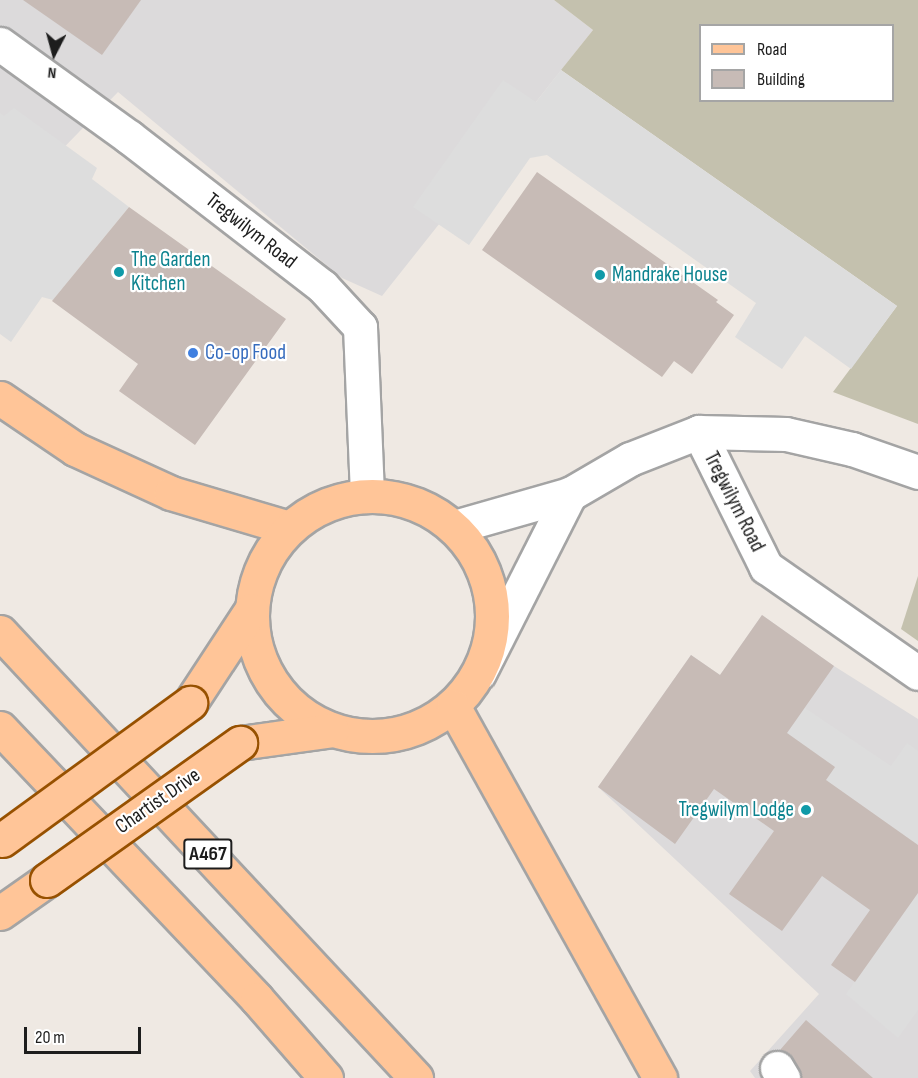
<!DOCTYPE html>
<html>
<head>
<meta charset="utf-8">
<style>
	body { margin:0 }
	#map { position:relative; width:918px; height:1078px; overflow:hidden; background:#efe9e3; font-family:"Sofia Sans Condensed",sans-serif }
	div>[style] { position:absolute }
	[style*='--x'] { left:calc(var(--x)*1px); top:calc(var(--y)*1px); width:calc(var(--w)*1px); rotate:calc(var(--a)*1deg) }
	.residential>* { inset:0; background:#dcdadb }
	.construction>* { inset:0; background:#c4c1ae }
	.parking>* { inset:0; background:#ddd }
	.building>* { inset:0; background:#c7bbb6 }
	.roads { filter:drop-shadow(2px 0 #a4a4a4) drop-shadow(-2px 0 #a4a4a4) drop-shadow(0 2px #a4a4a4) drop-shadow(0 -2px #a4a4a4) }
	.minor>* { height:33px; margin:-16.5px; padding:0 16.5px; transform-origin:16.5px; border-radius:16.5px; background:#fff }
	.major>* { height:33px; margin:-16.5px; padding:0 16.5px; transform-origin:16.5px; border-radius:16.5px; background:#ffc598 }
	.major>.ring { margin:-16.5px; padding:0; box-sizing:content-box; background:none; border:33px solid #ffc598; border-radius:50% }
	.bridges { filter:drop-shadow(2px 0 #975100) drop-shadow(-2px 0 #975100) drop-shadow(0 2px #975100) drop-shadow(0 -2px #975100) }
	.major-bridge>* { height:33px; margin:-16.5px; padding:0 16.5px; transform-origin:16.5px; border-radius:16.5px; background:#ffc598 }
	.dots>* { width:16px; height:16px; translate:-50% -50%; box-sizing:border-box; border:3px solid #fff; border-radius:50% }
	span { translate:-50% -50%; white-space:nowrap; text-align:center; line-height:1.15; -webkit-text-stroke:4.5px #fff; paint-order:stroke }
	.shield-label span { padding:2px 4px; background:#fff; border:2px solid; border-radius:4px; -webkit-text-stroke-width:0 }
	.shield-label { font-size:20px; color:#1d1d1d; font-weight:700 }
	.street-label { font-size:21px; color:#1d1d1d }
	.culture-label { font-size:21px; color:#0d838f }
	.left { translate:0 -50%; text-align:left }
	.right { translate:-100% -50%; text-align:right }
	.shop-label { font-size:21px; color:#366cbe }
	.legend { position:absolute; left:699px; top:24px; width:195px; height:78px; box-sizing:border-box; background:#fff; border:2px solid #a5a5a5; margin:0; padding:8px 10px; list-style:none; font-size:18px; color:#1d1d1d }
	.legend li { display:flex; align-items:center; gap:12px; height:30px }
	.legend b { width:30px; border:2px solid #a5a5a5 }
	.north { position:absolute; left:24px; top:24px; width:60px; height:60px; -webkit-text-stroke:4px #fff; paint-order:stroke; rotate:186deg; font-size:16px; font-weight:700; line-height:24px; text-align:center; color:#1d1d1d }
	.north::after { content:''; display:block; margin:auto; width:21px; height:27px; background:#1d1d1d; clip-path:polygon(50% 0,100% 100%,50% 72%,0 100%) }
	.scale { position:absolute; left:24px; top:1027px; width:117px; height:27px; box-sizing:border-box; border:3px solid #1d1d1d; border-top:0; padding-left:8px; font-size:18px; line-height:21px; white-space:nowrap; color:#1d1d1d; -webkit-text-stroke:4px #fff; paint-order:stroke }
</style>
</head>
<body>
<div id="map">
	<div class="residential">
		<div style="clip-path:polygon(0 0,554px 0,593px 30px,382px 296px,342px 278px,118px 92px,0 213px)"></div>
		<div style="clip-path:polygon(762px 615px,834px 666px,918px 719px,918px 1078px,755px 1078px,750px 1071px,819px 994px,598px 787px,691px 655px,720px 675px)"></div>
	</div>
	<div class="construction">
		<div style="clip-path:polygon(evenodd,554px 0,918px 0,918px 424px,833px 392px,897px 306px,561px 70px,593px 30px,554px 0,700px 26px,892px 26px,892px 100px,700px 100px,700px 26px)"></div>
		<div style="clip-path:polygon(918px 576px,918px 641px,901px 629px)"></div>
	</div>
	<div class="parking">
		<div style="clip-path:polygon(561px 70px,897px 306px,851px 369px,805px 336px,782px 369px,735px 337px,756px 303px,547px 155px,530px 158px,469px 245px,413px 207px,503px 80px,536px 102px)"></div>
		<div style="clip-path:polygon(14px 108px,97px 168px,92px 179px,129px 207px,53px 300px,42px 297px,11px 342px,0 334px,0 113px,4px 116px)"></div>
		<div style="clip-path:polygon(805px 708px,891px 766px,907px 743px,918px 751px,918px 845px,826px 780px,835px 767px,787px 733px)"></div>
		<div style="clip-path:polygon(918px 893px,918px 1010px,898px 1038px,846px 994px)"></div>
	</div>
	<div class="building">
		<div style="clip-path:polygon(23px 0,141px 0,102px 55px)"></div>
		<div style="clip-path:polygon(537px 172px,718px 300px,716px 302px,734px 315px,692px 374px,674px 361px,662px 377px,482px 250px)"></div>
		<div style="clip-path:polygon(129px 207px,286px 319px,195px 445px,119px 391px,138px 364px,52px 301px)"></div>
		<div style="clip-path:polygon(762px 615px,834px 666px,787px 733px,835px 767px,826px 780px,918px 845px,918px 893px,855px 982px,831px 965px,870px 910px,822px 876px,782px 931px,729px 894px,774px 831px,714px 789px,675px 844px,598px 787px,691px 655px,720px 675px)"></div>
		<div style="clip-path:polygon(806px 1020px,873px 1078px,802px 1078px,793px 1058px,780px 1050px)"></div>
	</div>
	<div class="roads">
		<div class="minor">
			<div style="--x:0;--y:44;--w:159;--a:35.8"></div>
			<div style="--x:129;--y:137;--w:244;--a:37.7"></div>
			<div style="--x:322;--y:286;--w:56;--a:47.2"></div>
			<div style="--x:360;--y:327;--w:168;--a:87.6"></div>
			<div style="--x:699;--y:432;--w:151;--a:63.6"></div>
			<div style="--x:766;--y:567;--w:185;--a:34.9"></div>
			<div style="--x:454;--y:527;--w:121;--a:-15.9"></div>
			<div style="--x:570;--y:494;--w:69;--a:-30.3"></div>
			<div style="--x:630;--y:459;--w:74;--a:-21.4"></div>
			<div style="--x:699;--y:432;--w:87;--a:1.3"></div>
			<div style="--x:786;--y:434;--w:68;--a:12.8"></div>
			<div style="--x:852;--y:449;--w:70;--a:19.2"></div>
			<div style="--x:479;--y:673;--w:201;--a:-63.1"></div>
			<div style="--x:777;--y:1068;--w:12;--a:59"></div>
		</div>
		<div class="major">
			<div style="--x:0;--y:398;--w:91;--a:34.2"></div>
			<div style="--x:75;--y:449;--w:106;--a:24.6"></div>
			<div style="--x:171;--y:493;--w:123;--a:16.5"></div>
			<div class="ring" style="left:252px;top:496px;width:207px;height:207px"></div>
			<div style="--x:0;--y:632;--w:610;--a:46.99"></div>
			<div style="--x:190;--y:703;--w:111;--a:-56.7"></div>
			<div style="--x:453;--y:706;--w:426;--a:60.9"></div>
			<div style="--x:0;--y:728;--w:373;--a:46.5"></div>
			<div style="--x:257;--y:999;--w:105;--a:48.9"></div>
			<div style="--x:240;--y:743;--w:93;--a:-8"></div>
			<div style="--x:0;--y:913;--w:57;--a:-35.1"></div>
		</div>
	</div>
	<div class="bridges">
		<div class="major-bridge">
			<div style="--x:2;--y:840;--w:233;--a:-36.1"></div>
			<div style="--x:47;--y:880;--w:237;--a:-35.4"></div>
		</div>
	</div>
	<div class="dots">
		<div style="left:119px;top:272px;background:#0f9aa8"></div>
		<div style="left:600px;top:275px;background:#0f9aa8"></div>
		<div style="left:193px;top:353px;background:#3f7fe0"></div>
		<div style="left:806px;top:810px;background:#0f9aa8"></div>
	</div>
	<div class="shield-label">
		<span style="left:208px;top:854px">A467</span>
	</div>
	<div class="street-label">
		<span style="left:251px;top:231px;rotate:38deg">Tregwilym Road</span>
		<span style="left:734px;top:502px;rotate:63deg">Tregwilym Road</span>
		<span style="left:158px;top:801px;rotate:-35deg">Chartist Drive</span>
	</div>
	<div class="culture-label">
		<span class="left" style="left:131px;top:272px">The Garden<br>Kitchen</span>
		<span class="left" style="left:612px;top:275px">Mandrake House</span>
		<span class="right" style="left:794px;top:810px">Tregwilym Lodge</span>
	</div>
	<div class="shop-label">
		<span class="left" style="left:205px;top:353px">Co-op Food</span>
	</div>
	<ul class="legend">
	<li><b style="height:8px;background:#ffc598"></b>Road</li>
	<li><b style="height:16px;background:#c7bbb6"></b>Building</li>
	</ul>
	<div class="north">N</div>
	<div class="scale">20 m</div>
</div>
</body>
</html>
